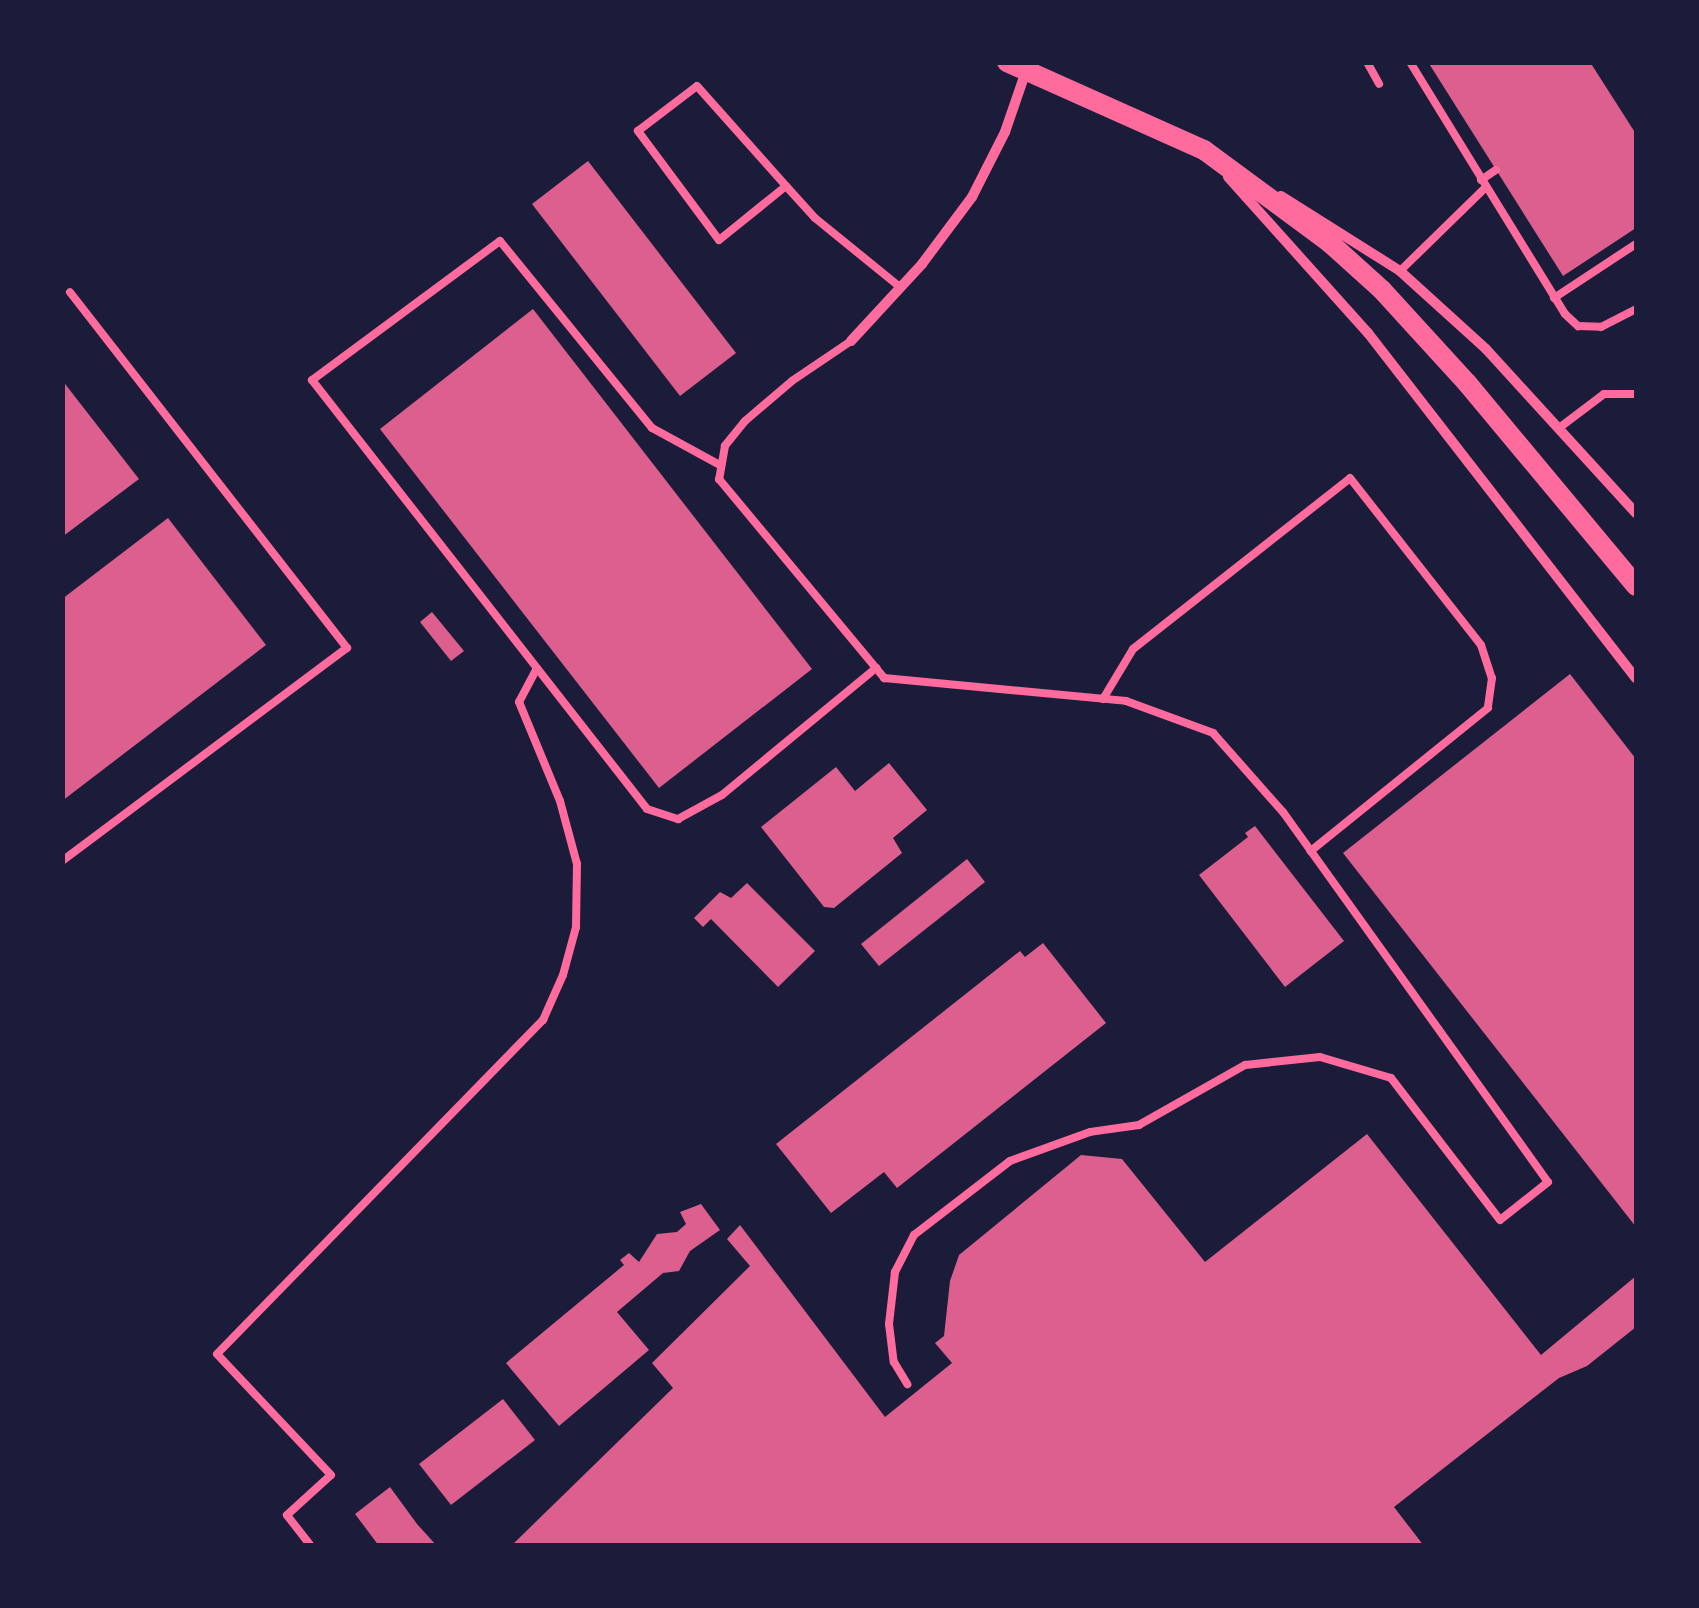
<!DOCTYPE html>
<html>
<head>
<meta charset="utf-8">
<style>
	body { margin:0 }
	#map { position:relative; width:1699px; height:1608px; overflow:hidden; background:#1b1b3a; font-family:Mulish,sans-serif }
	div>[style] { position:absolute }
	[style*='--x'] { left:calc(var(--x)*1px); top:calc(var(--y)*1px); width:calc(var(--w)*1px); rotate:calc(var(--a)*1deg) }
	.building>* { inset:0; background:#dd5f8e }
	.service>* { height:8px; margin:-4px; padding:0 4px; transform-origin:4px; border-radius:4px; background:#ff6b9d }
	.minor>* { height:10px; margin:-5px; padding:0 5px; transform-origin:5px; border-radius:5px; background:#ff6b9d }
	.secondary>* { height:20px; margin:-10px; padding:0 10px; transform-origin:10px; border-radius:10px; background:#ff6b9d }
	span { translate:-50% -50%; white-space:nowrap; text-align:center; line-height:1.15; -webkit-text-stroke:8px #1b1b3a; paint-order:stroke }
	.frame { position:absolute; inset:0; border:65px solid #1b1b3a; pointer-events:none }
</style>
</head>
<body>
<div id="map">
	<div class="building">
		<div style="clip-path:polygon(1428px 62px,1590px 62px,1636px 134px,1636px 228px,1563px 276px)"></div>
		<div style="clip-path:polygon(588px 161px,736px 353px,680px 396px,532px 204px)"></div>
		<div style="clip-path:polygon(533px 309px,812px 669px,659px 788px,380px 429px)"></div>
		<div style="clip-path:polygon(62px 380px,139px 479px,62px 537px)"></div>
		<div style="clip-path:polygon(168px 518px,266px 645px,62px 801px,62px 599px)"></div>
		<div style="clip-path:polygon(432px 612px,464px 651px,451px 661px,420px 622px)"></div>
		<div style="clip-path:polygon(1570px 674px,1636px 759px,1636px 1227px,1343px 853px)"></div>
		<div style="clip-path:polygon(889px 763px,927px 810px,893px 838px,902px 853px,834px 908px,824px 907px,761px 827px,836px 767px,855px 791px)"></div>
		<div style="clip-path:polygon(1255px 826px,1344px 941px,1285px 987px,1199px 875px,1248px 837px,1245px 833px)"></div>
		<div style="clip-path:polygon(967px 859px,985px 882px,879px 966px,861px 944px)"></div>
		<div style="clip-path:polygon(747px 883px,815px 951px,778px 987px,711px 919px,703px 927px,694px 918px,720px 892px,731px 898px)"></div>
		<div style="clip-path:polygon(1043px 943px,1106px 1023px,897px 1188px,884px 1172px,831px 1213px,776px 1144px,1020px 951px,1025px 957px)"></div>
		<div style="clip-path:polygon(1367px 1134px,1541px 1355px,1636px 1276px,1636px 1327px,1587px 1366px,1559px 1378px,1394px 1507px,1424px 1546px,511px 1546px,673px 1388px,652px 1363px,750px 1266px,727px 1239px,740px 1225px,885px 1417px,952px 1363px,935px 1343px,944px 1336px,950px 1281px,959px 1255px,1081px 1155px,1122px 1159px,1205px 1262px)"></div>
		<div style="clip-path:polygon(701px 1204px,720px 1230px,690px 1251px,679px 1271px,663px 1273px,617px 1312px,649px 1350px,559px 1426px,506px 1363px,624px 1265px,620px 1260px,629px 1253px,639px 1262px,657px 1234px,677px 1232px,686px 1224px,680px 1212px)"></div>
		<div style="clip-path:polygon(503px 1399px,535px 1440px,451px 1505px,419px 1464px)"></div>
		<div style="clip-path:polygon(390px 1487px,417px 1524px,437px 1546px,379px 1546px,355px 1514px)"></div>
	</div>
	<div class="service">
		<div style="--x:1367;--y:62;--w:25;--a:61"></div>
		<div style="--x:1410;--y:62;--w:296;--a:58.4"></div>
		<div style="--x:1565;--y:314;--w:18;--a:43"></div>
		<div style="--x:1578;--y:326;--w:23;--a:2"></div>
		<div style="--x:1601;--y:327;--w:39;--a:-27"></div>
		<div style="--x:1481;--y:180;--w:18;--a:-34"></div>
		<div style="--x:786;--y:186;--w:86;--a:141.1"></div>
		<div style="--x:719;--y:240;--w:136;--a:-126.6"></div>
		<div style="--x:638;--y:131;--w:74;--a:-37.3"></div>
		<div style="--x:697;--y:86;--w:134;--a:48.3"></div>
		<div style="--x:786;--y:186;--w:43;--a:47.8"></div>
		<div style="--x:815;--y:218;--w:109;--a:39.1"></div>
		<div style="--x:1400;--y:271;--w:120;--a:-44.3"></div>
		<div style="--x:1554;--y:298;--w:98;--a:-33.4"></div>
		<div style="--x:851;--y:341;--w:71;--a:145.9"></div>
		<div style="--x:792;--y:381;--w:62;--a:139.6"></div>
		<div style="--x:745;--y:421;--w:32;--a:129"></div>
		<div style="--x:725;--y:446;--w:34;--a:100"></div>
		<div style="--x:719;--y:479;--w:259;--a:50.3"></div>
		<div style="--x:884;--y:678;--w:243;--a:5.4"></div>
		<div style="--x:1126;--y:701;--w:93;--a:20.2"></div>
		<div style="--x:1213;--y:733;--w:106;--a:48.5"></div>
		<div style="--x:1283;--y:812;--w:455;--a:54.4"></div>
		<div style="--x:1548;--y:1182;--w:61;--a:141.6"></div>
		<div style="--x:1500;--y:1220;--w:179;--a:-127.5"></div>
		<div style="--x:1391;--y:1078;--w:74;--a:-163.5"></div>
		<div style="--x:1320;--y:1057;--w:75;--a:173.9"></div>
		<div style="--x:1245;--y:1065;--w:122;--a:150.5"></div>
		<div style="--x:1139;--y:1125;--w:49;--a:171.9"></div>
		<div style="--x:1090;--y:1132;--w:85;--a:160.1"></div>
		<div style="--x:1010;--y:1161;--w:121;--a:142.4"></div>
		<div style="--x:914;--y:1235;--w:42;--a:117.2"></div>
		<div style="--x:895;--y:1272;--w:52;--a:96.6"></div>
		<div style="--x:889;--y:1324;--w:38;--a:83"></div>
		<div style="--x:894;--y:1362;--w:26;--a:59"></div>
		<div style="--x:1559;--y:428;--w:56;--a:-37.1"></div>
		<div style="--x:1604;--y:394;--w:32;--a:0"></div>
		<div style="--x:718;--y:464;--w:75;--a:-151.4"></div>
		<div style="--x:652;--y:428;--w:241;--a:-129.1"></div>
		<div style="--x:500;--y:241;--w:234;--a:143.5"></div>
		<div style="--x:312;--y:380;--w:544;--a:52.01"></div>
		<div style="--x:647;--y:809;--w:33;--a:18"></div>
		<div style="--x:678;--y:819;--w:50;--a:-28.6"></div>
		<div style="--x:722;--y:795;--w:200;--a:-39.5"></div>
		<div style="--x:1103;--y:699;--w:58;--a:-59"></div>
		<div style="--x:1133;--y:649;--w:276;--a:-38.2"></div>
		<div style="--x:1350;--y:478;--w:212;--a:51.9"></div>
		<div style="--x:1481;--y:645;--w:35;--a:72"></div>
		<div style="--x:1492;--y:678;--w:30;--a:98"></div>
		<div style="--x:1488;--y:708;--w:228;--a:141.1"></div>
		<div style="--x:62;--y:861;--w:356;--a:-36.8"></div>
		<div style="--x:347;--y:648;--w:451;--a:-127.9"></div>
		<div style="--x:311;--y:1546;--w:39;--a:-128"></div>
		<div style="--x:287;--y:1515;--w:59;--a:-42.3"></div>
		<div style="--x:331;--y:1475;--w:166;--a:-133.3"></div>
		<div style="--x:217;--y:1354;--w:467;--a:-45.7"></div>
		<div style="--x:543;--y:1020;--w:49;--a:-66"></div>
		<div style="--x:563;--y:975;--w:50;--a:-74.8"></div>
		<div style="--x:576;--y:927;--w:63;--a:-89.1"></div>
		<div style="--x:577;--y:864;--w:65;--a:-105.1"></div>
		<div style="--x:560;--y:801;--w:107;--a:-112.5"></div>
		<div style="--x:519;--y:702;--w:38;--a:-62"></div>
	</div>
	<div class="minor">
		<div style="--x:1228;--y:177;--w:210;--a:48.1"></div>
		<div style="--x:1368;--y:333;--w:437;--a:52.2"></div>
		<div style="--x:1281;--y:196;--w:141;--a:32.2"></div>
		<div style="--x:1400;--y:271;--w:116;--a:42.2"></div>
		<div style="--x:1486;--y:349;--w:222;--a:47.6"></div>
		<div style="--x:851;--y:341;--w:105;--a:-47.3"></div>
		<div style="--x:922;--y:264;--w:84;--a:-53.3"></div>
		<div style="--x:972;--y:197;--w:73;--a:-63.1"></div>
		<div style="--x:1005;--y:132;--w:68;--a:-71"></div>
	</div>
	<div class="secondary">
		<div style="--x:1007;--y:62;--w:216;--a:24.1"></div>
		<div style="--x:1204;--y:150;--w:157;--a:36.4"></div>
		<div style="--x:1330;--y:243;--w:70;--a:42.1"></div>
		<div style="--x:1382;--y:290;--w:126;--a:47.6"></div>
		<div style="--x:1467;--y:383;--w:264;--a:50.2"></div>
	</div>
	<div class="frame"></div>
</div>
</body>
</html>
